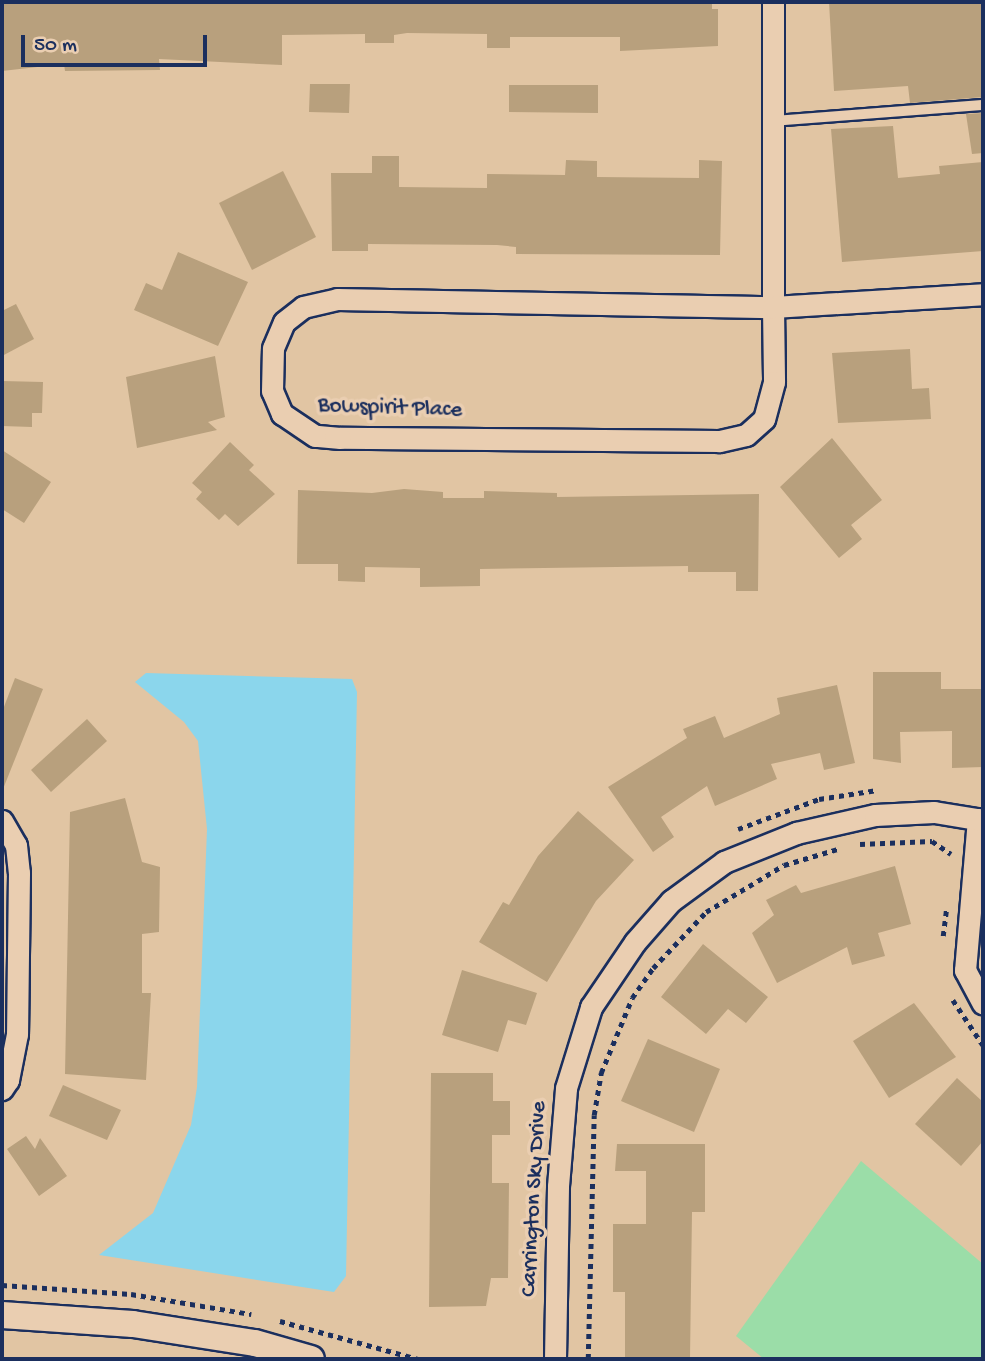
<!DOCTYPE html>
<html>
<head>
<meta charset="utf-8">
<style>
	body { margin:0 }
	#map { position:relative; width:985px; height:1361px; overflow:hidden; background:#e1c5a3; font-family:"Gochi Hand",sans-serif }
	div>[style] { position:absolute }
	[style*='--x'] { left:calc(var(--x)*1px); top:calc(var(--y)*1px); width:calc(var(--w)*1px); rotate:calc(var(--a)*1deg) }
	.green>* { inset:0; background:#9bdda8 }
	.water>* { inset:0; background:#8bd6ec }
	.building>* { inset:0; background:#b8a07d }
	.path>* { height:4.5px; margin-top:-2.25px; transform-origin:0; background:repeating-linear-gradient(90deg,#1b2f5e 0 5px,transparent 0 10px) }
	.roads { filter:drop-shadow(2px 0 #1b2f5e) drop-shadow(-2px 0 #1b2f5e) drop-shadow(0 2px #1b2f5e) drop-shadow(0 -2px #1b2f5e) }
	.service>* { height:10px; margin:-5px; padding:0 5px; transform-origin:5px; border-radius:5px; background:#eaceb1 }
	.minor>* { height:21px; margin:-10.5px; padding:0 10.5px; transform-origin:10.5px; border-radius:10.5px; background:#eaceb1 }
	.tertiary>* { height:26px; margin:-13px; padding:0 13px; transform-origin:13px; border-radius:13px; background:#eaceb1 }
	span { translate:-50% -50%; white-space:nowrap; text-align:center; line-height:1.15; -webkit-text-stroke:7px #eaceb1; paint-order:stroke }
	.street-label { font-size:23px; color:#1b2f5e }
	.frame { position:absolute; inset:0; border:4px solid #1b2f5e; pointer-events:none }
	.scale { position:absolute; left:21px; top:35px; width:186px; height:32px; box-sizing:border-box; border:4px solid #1b2f5e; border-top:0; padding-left:9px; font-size:21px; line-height:24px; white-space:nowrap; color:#1b2f5e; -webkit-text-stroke:5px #eaceb1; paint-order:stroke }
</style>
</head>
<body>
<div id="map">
	<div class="green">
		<div style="clip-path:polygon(861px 1161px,983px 1264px,983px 1359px,764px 1359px,736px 1336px)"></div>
	</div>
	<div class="water">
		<div style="clip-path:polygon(146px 673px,352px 679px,357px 692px,346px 1276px,334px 1292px,99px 1255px,153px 1213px,191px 1125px,197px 1087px,207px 829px,198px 741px,184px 722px,135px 682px)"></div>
	</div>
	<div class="building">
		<div style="clip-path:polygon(2px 2px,712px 2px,712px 9px,718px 9px,718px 46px,620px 51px,620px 37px,510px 37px,510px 48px,487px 48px,487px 34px,407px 33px,394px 35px,394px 43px,365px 43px,365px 34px,282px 35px,282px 65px,159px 59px,160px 70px,65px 71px,64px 64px,2px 71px)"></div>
		<div style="clip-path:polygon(829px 2px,983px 2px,983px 97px,910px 103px,908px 86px,834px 91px)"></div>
		<div style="clip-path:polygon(310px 84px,350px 84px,349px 113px,309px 112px)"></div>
		<div style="clip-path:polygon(509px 85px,598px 85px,598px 113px,509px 112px)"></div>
		<div style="clip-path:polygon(983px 113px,983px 153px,972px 154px,966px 114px)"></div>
		<div style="clip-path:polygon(893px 126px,898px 178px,940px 174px,939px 166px,983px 162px,983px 251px,842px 262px,831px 129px)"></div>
		<div style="clip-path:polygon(372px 156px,399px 156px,399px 187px,487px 188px,487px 174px,565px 175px,566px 160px,597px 161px,597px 177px,699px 178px,699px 160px,722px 161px,720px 255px,516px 254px,516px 247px,497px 245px,368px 244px,368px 251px,332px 251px,331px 173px,372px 173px)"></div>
		<div style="clip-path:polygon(283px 171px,316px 237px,252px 270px,219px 203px)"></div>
		<div style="clip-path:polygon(178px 252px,248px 282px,218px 346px,134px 310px,146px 283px,162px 290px)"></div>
		<div style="clip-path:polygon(16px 304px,34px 339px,2px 356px,2px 311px)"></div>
		<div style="clip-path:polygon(910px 349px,912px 389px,929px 388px,931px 419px,838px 423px,832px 353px)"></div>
		<div style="clip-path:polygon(215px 356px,225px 417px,208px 422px,217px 430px,137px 448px,126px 377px)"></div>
		<div style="clip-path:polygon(2px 381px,43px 382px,42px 413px,32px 413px,32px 427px,2px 426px)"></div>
		<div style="clip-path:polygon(832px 438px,882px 500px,851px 525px,862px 539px,839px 558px,780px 487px)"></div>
		<div style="clip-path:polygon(230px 442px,254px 465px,249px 470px,275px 494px,238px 526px,225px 514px,219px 520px,196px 499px,202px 492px,192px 483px)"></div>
		<div style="clip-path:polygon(2px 450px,51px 482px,24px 523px,2px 509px)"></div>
		<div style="clip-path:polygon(404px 489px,443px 492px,443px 498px,484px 498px,484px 491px,557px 493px,557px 497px,759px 494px,758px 591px,736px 591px,736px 572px,688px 572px,688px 566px,480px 569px,480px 586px,420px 587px,420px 568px,365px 567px,365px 582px,338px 581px,338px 564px,297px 564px,298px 490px,372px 493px)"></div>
		<div style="clip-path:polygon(873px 672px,941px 672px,941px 689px,983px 689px,983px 767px,952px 768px,952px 731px,900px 732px,901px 763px,873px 759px)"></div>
		<div style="clip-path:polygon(15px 678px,43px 689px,3px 789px,2px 712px)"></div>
		<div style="clip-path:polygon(837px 685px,855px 763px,824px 770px,820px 753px,771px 764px,777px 779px,715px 806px,707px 786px,661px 817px,674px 837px,653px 852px,608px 787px,687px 738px,683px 729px,715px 716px,724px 738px,780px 714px,777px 698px)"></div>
		<div style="clip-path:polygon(87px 719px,107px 741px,51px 792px,31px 770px)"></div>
		<div style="clip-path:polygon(125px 798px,142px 862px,160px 867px,159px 932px,142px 934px,142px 993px,151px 993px,146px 1080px,65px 1074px,70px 812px)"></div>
		<div style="clip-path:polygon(578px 811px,634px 860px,596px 901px,547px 982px,479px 942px,503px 902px,509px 905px,538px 856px)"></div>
		<div style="clip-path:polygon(895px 866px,911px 924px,878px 933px,885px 956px,852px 965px,847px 947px,777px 983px,752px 933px,774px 915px,766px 900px,796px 885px,801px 893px)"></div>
		<div style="clip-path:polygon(703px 944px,768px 997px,746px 1023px,728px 1009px,706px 1034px,661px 997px)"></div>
		<div style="clip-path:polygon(462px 970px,537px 993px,526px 1025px,508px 1020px,498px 1052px,442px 1035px)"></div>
		<div style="clip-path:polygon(914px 1003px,956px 1057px,889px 1098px,853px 1041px)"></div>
		<div style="clip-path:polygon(648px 1039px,720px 1069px,694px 1132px,621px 1101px)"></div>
		<div style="clip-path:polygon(431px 1073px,493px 1073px,493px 1101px,510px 1101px,510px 1135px,492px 1135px,492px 1183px,509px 1183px,508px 1278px,491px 1278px,486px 1306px,429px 1307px)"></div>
		<div style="clip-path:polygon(957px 1078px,983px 1102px,983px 1141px,961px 1166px,915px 1124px)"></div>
		<div style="clip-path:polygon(63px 1085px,121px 1110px,107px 1140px,49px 1116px)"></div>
		<div style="clip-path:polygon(26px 1136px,35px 1149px,40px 1138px,67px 1176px,39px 1196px,7px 1149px)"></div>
		<div style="clip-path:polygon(617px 1144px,705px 1144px,705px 1212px,692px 1212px,690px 1359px,625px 1359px,625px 1292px,613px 1292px,613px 1224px,646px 1224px,646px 1171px,615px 1171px)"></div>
	</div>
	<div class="path">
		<div style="--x:738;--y:829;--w:86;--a:-20.3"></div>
		<div style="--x:819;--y:799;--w:59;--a:-8.8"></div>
		<div style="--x:860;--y:844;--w:72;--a:-2.4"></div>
		<div style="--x:932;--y:841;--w:23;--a:34"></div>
		<div style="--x:943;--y:936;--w:26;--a:-83"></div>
		<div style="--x:953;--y:1000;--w:54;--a:56.3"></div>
		<div style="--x:2;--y:1285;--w:129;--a:4"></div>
		<div style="--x:131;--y:1294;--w:122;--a:9.5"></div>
		<div style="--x:280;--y:1321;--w:143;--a:15.4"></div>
		<div style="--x:588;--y:1359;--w:244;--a:-88.6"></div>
		<div style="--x:594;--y:1115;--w:43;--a:-80.5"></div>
		<div style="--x:601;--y:1073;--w:81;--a:-67.5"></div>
		<div style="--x:632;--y:998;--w:37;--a:-55"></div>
		<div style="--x:653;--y:968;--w:77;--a:-46.6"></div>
		<div style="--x:706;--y:912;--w:91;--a:-31.1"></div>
		<div style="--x:784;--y:865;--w:59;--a:-16.6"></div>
	</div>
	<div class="roads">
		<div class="service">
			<div style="--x:773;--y:121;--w:211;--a:-4.4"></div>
		</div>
		<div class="minor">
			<div style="--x:773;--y:2;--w:305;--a:90"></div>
			<div style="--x:773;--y:307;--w:75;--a:89.2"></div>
			<div style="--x:774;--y:382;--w:38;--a:105"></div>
			<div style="--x:764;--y:419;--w:24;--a:138"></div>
			<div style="--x:746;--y:435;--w:28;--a:167"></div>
			<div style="--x:719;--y:441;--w:379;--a:-179.5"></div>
			<div style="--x:340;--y:438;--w:25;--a:-175"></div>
			<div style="--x:315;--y:436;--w:40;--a:-146"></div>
			<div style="--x:282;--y:414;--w:25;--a:-113"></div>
			<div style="--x:272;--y:391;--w:43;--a:-88.7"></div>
			<div style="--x:273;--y:348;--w:28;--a:-67"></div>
			<div style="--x:284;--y:322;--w:24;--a:-38"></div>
			<div style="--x:303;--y:307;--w:35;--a:-13"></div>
			<div style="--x:337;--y:299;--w:436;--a:1.1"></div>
			<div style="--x:773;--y:307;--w:210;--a:-3.5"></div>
			<div style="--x:978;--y:819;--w:152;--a:94.9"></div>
			<div style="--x:965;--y:970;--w:38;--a:62"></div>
			<div style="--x:2;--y:821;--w:28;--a:60"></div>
			<div style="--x:16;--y:845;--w:28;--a:84"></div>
			<div style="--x:19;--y:873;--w:161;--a:90.7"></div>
			<div style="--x:17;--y:1034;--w:47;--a:101.1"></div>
			<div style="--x:8;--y:1080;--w:11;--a:124"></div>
			<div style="--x:555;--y:1359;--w:173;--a:-89"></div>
			<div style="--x:558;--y:1186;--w:98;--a:-85.3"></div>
			<div style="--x:566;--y:1088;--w:85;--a:-72.8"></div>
			<div style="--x:591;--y:1007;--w:78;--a:-55.9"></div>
			<div style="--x:635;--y:942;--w:55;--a:-48.7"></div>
			<div style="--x:671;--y:901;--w:66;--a:-36.3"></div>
			<div style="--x:724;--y:862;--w:78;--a:-21.9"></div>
			<div style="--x:796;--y:833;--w:81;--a:-12.8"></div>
			<div style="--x:875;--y:815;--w:59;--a:-2.9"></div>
			<div style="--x:934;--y:812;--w:50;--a:9.3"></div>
		</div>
		<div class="tertiary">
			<div style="--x:2;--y:1315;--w:131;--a:3.9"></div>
			<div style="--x:133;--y:1324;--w:123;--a:8.9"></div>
			<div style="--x:255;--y:1343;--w:58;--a:15.9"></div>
		</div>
	</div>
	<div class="street-label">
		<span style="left:390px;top:409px;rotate:2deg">Bowspirit Place</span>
		<span style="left:535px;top:1199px;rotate:-87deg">Carrington Sky Drive</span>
	</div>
	<div class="frame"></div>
	<div class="scale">50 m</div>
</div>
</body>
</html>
